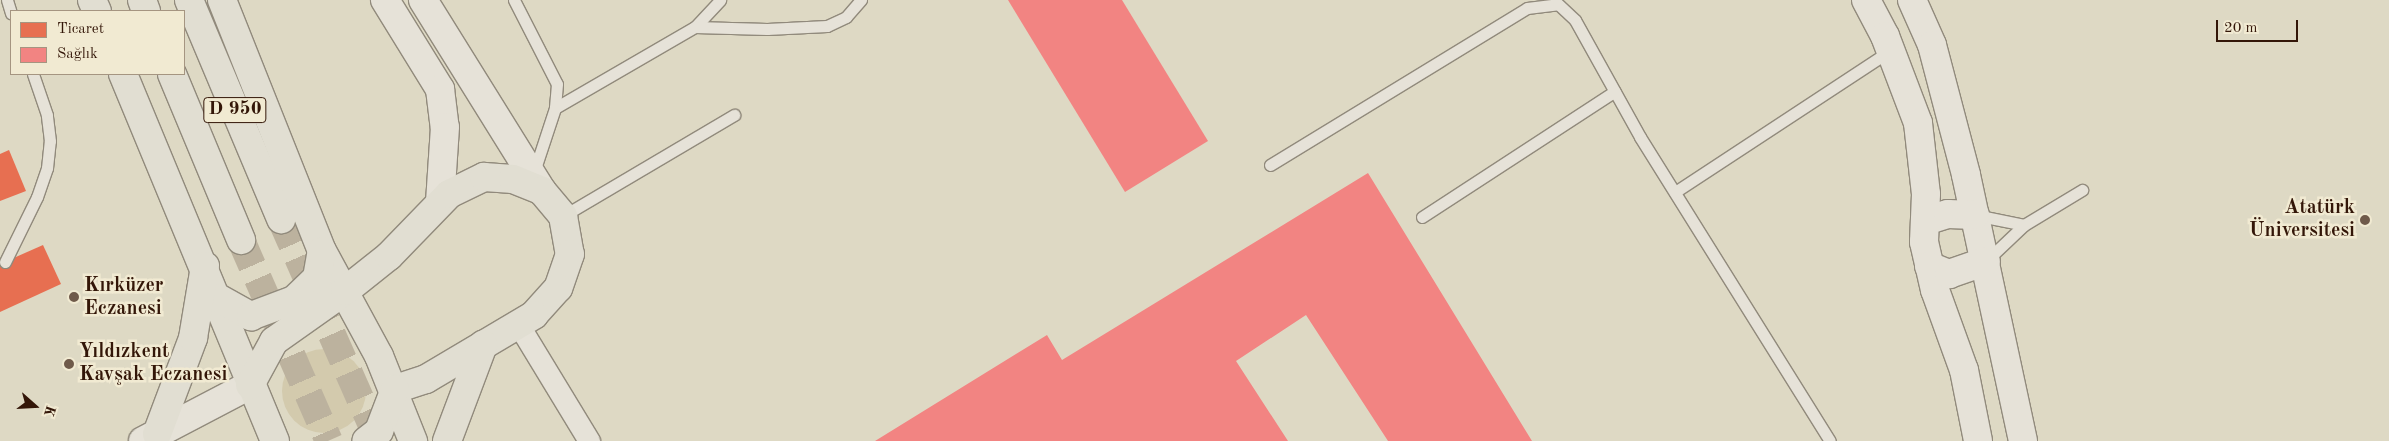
<!DOCTYPE html>
<html>
<head>
<meta charset="utf-8">
<style>
	body { margin:0 }
	#map { position:relative; width:2389px; height:441px; overflow:hidden; background:#ded9c4; font-family:"Old Standard TT",serif }
	div>[style] { position:absolute }
	[style*='--x'] { left:calc(var(--x)*1px); top:calc(var(--y)*1px); width:calc(var(--w)*1px); rotate:calc(var(--a)*1deg) }
	.green>* { inset:0; background:#d3caad }
	.round { border-radius:50% }
	.shops>* { inset:0; background:#e76f51 }
	.health>* { inset:0; background:#f28482 }
	.trunk-tunnel>* { height:28px; margin-top:-14px; transform-origin:0; background:repeating-linear-gradient(90deg,#bcb29e 0 28px,transparent 0 42px) }
	.roads { filter:drop-shadow(1px 0 #918a7c) drop-shadow(-1px 0 #918a7c) drop-shadow(0 1px #918a7c) drop-shadow(0 -1px #918a7c) }
	.service>* { height:11px; margin:-5.5px; padding:0 5.5px; transform-origin:5.5px; border-radius:5.5px; background:#e6e2d8 }
	.minor>* { height:21px; margin:-10.5px; padding:0 10.5px; transform-origin:10.5px; border-radius:10.5px; background:#e6e2d8 }
	.tertiary>* { height:28px; margin:-14px; padding:0 14px; transform-origin:14px; border-radius:14px; background:#e6e2d8 }
	.secondary>* { height:28px; margin:-14px; padding:0 14px; transform-origin:14px; border-radius:14px; background:#e6e2d8 }
	.trunk>* { height:28px; margin:-14px; padding:0 14px; transform-origin:14px; border-radius:14px; background:#e1ded2 }
	.dots>* { width:14px; height:14px; translate:-50% -50%; box-sizing:border-box; border:2px solid #f1ead2; border-radius:50% }
	span { translate:-50% -50%; white-space:nowrap; text-align:center; line-height:1.15; -webkit-text-stroke:5px #f1ead2; paint-order:stroke }
	.shield-label span { padding:1px 4px; background:#f1ead2; border:1px solid; border-radius:4px; -webkit-text-stroke-width:0 }
	.shield-label { font-size:19px; color:#331608; font-weight:700 }
	.poi-label { font-size:20px; color:#331608; font-weight:700 }
	.right { translate:-100% -50%; text-align:right }
	.left { translate:0 -50%; text-align:left }
	.legend { position:absolute; left:10px; top:10px; width:175px; height:65px; box-sizing:border-box; background:#f1ead2; border:1px solid #a59581; margin:0; padding:6px 9px; list-style:none; font-size:15px; color:#331608 }
	.legend li { display:flex; align-items:center; gap:10px; height:25px }
	.legend b { width:25px; border:1px solid #a59581 }
	.north { position:absolute; left:10px; top:381px; width:50px; height:50px; -webkit-text-stroke:4px #f1ead2; paint-order:stroke; rotate:109deg; font-size:14px; font-weight:700; line-height:20px; text-align:center; color:#331608 }
	.north::after { content:''; display:block; margin:auto; width:18px; height:22px; background:#331608; clip-path:polygon(50% 0,100% 100%,50% 72%,0 100%) }
	.scale { position:absolute; left:2216px; top:20px; width:82px; height:22px; box-sizing:border-box; border:2px solid #331608; border-top:0; padding-left:6px; font-size:15px; line-height:18px; white-space:nowrap; color:#331608; -webkit-text-stroke:4px #f1ead2; paint-order:stroke }
</style>
</head>
<body>
<div id="map">
	<div class="green">
		<div class="round" style="left:282px;top:349px;width:84px;height:84px"></div>
	</div>
	<div class="shops">
		<div style="clip-path:polygon(9px 150px,26px 191px,0 201px,0 154px)"></div>
		<div style="clip-path:polygon(43px 245px,61px 284px,0 312px,0 264px)"></div>
	</div>
	<div class="health">
		<div style="clip-path:polygon(1008px 0,1122px 0,1208px 141px,1125px 192px)"></div>
		<div style="clip-path:polygon(1368px 173px,1532px 441px,1388px 441px,1306px 315px,1236px 361px,1288px 441px,875px 441px,1047px 335px,1062px 360px)"></div>
	</div>
	<div class="trunk-tunnel">
		<div style="--x:281;--y:219;--w:243;--a:66.2"></div>
		<div style="--x:241;--y:240;--w:219;--a:66.4"></div>
	</div>
	<div class="roads">
		<div class="service">
			<div style="--x:7;--y:0;--w:14;--a:73"></div>
			<div style="--x:514;--y:0;--w:94;--a:62.9"></div>
			<div style="--x:557;--y:84;--w:24;--a:95"></div>
			<div style="--x:555;--y:108;--w:67;--a:108.2"></div>
			<div style="--x:695;--y:27;--w:37;--a:-47"></div>
			<div style="--x:555;--y:108;--w:162;--a:-30.1"></div>
			<div style="--x:695;--y:27;--w:72;--a:1.6"></div>
			<div style="--x:767;--y:29;--w:60;--a:-2.9"></div>
			<div style="--x:827;--y:26;--w:21;--a:-25"></div>
			<div style="--x:846;--y:17;--w:23;--a:-49"></div>
			<div style="--x:1270;--y:165;--w:301;--a:-31.4"></div>
			<div style="--x:1527;--y:8;--w:31;--a:-7"></div>
			<div style="--x:1558;--y:4;--w:23;--a:43"></div>
			<div style="--x:1575;--y:20;--w:134;--a:60.9"></div>
			<div style="--x:1640;--y:137;--w:358;--a:58"></div>
			<div style="--x:1675;--y:192;--w:257;--a:-33.3"></div>
			<div style="--x:1975;--y:215;--w:50;--a:11.5"></div>
			<div style="--x:563;--y:216;--w:199;--a:-30.6"></div>
			<div style="--x:1422;--y:217;--w:230;--a:-33.1"></div>
			<div style="--x:1986;--y:261;--w:52;--a:-43.5"></div>
			<div style="--x:2024;--y:225;--w:68;--a:-31.1"></div>
			<div style="--x:5;--y:262;--w:72;--a:-63.8"></div>
			<div style="--x:37;--y:197;--w:31;--a:-71"></div>
			<div style="--x:47;--y:168;--w:27;--a:-84"></div>
			<div style="--x:50;--y:141;--w:26;--a:-97"></div>
			<div style="--x:47;--y:115;--w:43;--a:-108.9"></div>
		</div>
		<div class="minor">
			<div style="--x:518;--y:324;--w:137;--a:58.7"></div>
		</div>
		<div class="tertiary">
			<div style="--x:385;--y:0;--w:105;--a:58.3"></div>
			<div style="--x:440;--y:89;--w:38;--a:83"></div>
			<div style="--x:445;--y:127;--w:76;--a:93.8"></div>
			<div style="--x:423;--y:0;--w:225;--a:58.1"></div>
			<div style="--x:1866;--y:0;--w:41;--a:62.2"></div>
			<div style="--x:1885;--y:36;--w:93;--a:69.2"></div>
			<div style="--x:1918;--y:123;--w:71;--a:83.6"></div>
			<div style="--x:1926;--y:194;--w:48;--a:92.4"></div>
			<div style="--x:1924;--y:242;--w:49;--a:77.1"></div>
			<div style="--x:1935;--y:290;--w:85;--a:70.1"></div>
			<div style="--x:1964;--y:370;--w:72;--a:78.8"></div>
			<div style="--x:1912;--y:0;--w:49;--a:66"></div>
			<div style="--x:1932;--y:45;--w:134;--a:75.3"></div>
			<div style="--x:1966;--y:175;--w:272;--a:77.9"></div>
			<div style="--x:1925;--y:221;--w:24;--a:-17"></div>
			<div style="--x:1948;--y:214;--w:27;--a:2"></div>
			<div style="--x:1929;--y:266;--w:22;--a:22"></div>
			<div style="--x:1949;--y:274;--w:39;--a:-19"></div>
		</div>
		<div class="secondary">
			<div style="--x:143;--y:441;--w:121;--a:-27.6"></div>
		</div>
		<div class="trunk">
			<div style="--x:92;--y:0;--w:12;--a:66"></div>
			<div style="--x:142;--y:0;--w:12;--a:70"></div>
			<div style="--x:189;--y:0;--w:238;--a:67.2"></div>
			<div style="--x:222;--y:0;--w:270;--a:68.3"></div>
			<div style="--x:322;--y:251;--w:119;--a:61.5"></div>
			<div style="--x:379;--y:356;--w:92;--a:68.2"></div>
			<div style="--x:123;--y:74;--w:397;--a:67.5"></div>
			<div style="--x:172;--y:74;--w:180;--a:67.4"></div>
			<div style="--x:218;--y:298;--w:38;--a:29"></div>
			<div style="--x:251;--y:316;--w:46;--a:-20.4"></div>
			<div style="--x:294;--y:300;--w:32;--a:-44"></div>
			<div style="--x:317;--y:278;--w:27;--a:-80"></div>
			<div style="--x:250;--y:385;--w:50;--a:-61.4"></div>
			<div style="--x:274;--y:341;--w:87;--a:-35.2"></div>
			<div style="--x:345;--y:291;--w:56;--a:-38.5"></div>
			<div style="--x:389;--y:256;--w:86;--a:-45.9"></div>
			<div style="--x:449;--y:194;--w:39;--a:-26"></div>
			<div style="--x:484;--y:177;--w:29;--a:4"></div>
			<div style="--x:513;--y:179;--w:31;--a:22"></div>
			<div style="--x:542;--y:191;--w:33;--a:50"></div>
			<div style="--x:563;--y:216;--w:39;--a:80"></div>
			<div style="--x:570;--y:254;--w:36;--a:109"></div>
			<div style="--x:558;--y:288;--w:36;--a:132"></div>
			<div style="--x:534;--y:315;--w:126;--a:149.3"></div>
			<div style="--x:426;--y:379;--w:33;--a:162"></div>
			<div style="--x:395;--y:389;--w:45;--a:110.9"></div>
			<div style="--x:379;--y:431;--w:16;--a:142"></div>
			<div style="--x:157;--y:434;--w:103;--a:-69.4"></div>
			<div style="--x:193;--y:338;--w:73;--a:-80.5"></div>
			<div style="--x:447;--y:441;--w:103;--a:-69.4"></div>
		</div>
	</div>
	<div class="dots">
		<div style="left:2365px;top:220px;background:#6f5a4a"></div>
		<div style="left:74px;top:297px;background:#6f5a4a"></div>
		<div style="left:69px;top:364px;background:#6f5a4a"></div>
	</div>
	<div class="shield-label">
		<span style="left:235px;top:110px">D 950</span>
	</div>
	<div class="poi-label">
		<span class="right" style="left:2355px;top:220px">Atatürk<br>Üniversitesi</span>
		<span class="left" style="left:84px;top:298px">Kırküzer<br>Eczanesi</span>
		<span class="left" style="left:79px;top:364px">Yıldızkent<br>Kavşak Eczanesi</span>
	</div>
	<ul class="legend">
	<li><b style="height:14px;background:#e76f51"></b>Ticaret</li>
	<li><b style="height:14px;background:#f28482"></b>Sağlık</li>
	</ul>
	<div class="north">K</div>
	<div class="scale">20 m</div>
</div>
</body>
</html>
